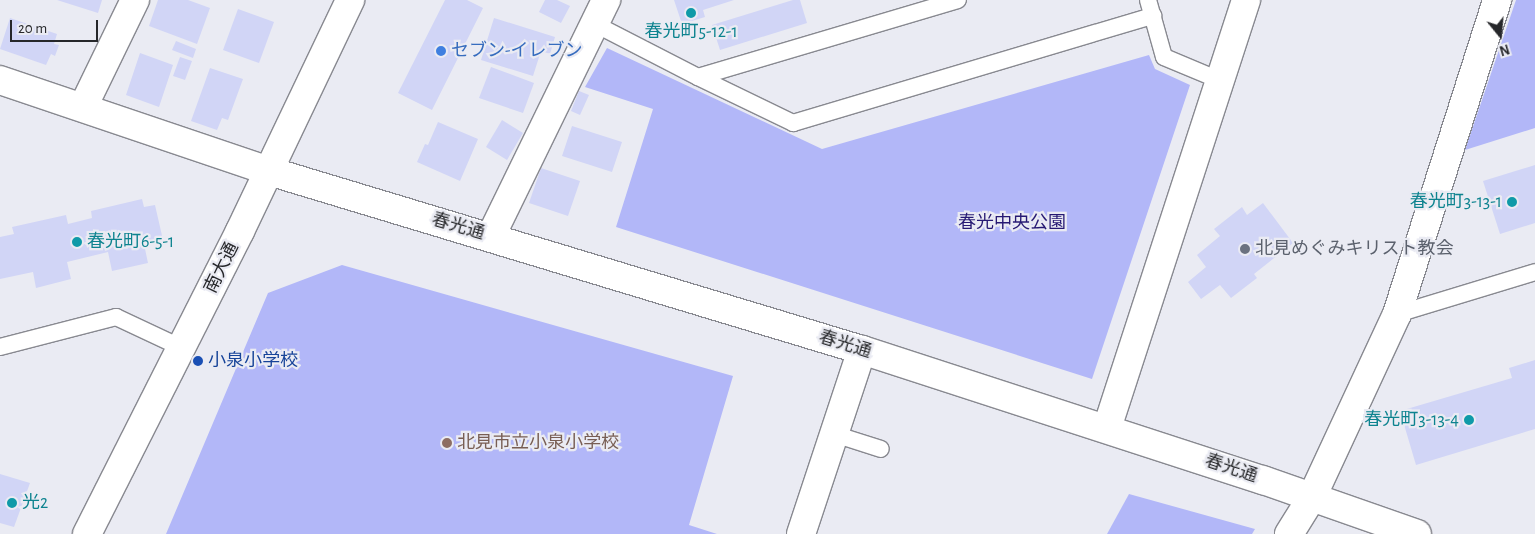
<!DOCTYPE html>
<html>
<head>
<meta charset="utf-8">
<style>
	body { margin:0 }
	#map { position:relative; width:1535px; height:534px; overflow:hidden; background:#eaebf3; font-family:"Alegreya Sans","Noto Sans JP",sans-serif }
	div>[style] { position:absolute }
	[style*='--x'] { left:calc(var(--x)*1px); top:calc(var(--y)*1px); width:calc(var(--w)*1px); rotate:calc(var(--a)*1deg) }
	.green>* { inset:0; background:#b2b7f8 }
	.building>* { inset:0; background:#d1d5f6 }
	.roads { filter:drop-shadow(1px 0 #888990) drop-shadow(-1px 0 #888990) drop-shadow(0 1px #888990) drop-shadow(0 -1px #888990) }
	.lane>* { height:16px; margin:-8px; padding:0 8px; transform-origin:8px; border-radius:8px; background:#fff }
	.street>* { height:28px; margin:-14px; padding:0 14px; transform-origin:14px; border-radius:14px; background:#fff }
	.secondary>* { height:28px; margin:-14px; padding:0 14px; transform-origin:14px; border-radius:14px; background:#fff }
	.dots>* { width:14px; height:14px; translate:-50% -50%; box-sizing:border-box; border:2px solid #eaebf3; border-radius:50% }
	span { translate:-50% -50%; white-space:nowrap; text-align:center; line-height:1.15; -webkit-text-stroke:4.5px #eaebf3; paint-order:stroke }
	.culture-label { font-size:18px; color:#0d838f }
	.right { translate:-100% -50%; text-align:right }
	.left { translate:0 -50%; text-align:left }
	.shop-label { font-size:18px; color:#366cbe }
	.park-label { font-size:18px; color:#261973 }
	.street-label { font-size:18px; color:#26272a }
	.worship-label { font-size:18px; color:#5b616d }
	.transit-label { font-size:18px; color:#164399 }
	.education-label { font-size:18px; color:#785e54 }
	.north { position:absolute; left:1475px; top:10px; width:50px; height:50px; -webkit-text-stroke:4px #eaebf3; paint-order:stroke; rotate:163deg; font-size:14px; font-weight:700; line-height:20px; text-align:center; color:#26272a }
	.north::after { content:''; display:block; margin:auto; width:18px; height:22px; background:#26272a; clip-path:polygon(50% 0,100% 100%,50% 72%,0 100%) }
	.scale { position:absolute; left:10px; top:20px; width:88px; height:22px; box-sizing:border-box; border:2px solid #26272a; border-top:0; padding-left:6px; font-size:15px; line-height:18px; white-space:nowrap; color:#26272a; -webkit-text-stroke:4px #eaebf3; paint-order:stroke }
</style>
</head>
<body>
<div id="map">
	<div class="green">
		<div style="clip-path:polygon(1516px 0,1535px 0,1535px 128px,1465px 150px)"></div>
		<div style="clip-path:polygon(607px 48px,822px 149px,1149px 55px,1155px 69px,1190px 85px,1092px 379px,616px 227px,653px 109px,585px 87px)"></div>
		<div style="clip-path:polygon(342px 265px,733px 376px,689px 525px,717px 534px,166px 534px,268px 293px)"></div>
		<div style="clip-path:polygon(1129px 494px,1255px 529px,1252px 534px,1107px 534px)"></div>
	</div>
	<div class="building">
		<div style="clip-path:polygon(57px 0,102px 0,98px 13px)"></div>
		<div style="clip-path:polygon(158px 0,188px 0,210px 8px,197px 44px,149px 26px)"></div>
		<div style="clip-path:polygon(445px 0,467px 0,483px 8px,432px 110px,398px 93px)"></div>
		<div style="clip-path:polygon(545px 0,557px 0,570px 6px,561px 23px,539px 12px)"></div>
		<div style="clip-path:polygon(674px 0,734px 0,703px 10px,705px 17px,682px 24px)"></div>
		<div style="clip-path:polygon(793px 0,800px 0,807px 23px,720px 50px,712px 25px)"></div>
		<div style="clip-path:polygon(238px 9px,274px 22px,259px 63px,223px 50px)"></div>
		<div style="clip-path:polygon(10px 18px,57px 34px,54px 44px,59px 45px,55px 56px,51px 54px,46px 65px,0 49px)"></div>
		<div style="clip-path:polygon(494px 18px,555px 37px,550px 54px,541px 51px,533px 76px,481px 60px)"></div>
		<div style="clip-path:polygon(176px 41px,196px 49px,193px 58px,172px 50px)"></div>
		<div style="clip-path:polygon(140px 53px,173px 65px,159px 107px,126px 95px)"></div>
		<div style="clip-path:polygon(180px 57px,192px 61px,185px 80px,173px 76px)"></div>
		<div style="clip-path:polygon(491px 67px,534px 83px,523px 113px,479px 98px)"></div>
		<div style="clip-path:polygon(210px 68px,243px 79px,228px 120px,222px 118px,217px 130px,191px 121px)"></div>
		<div style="clip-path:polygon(579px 91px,589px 95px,580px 115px,571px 111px)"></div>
		<div style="clip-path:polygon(502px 120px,523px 133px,507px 160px,486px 147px)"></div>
		<div style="clip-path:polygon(438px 122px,478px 139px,460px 181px,417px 162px,425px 144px,428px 145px)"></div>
		<div style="clip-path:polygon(572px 126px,622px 142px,612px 172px,562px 156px)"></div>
		<div style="clip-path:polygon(1535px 165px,1535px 223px,1500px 234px,1483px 181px)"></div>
		<div style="clip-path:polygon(541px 168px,580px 181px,568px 216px,529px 203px)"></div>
		<div style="clip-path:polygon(142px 199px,144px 207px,155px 205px,163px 240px,144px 244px,148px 263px,112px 271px,108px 252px,67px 262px,71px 279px,36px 288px,33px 272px,0 279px,0 237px,14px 234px,12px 227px,66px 215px,68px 224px,92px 218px,91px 211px)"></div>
		<div style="clip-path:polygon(1263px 203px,1293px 243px,1254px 274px,1257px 278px,1231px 298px,1220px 285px,1201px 299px,1188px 282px,1206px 267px,1197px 255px,1220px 236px,1214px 229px,1242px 207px,1247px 215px)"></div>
		<div style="clip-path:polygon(1535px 360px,1535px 429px,1416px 465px,1400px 411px,1512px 378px,1509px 368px)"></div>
		<div style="clip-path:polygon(0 474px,30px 483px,14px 527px,0 523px)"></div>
	</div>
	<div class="roads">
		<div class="lane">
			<div style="--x:1148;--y:0;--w:59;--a:74.3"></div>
			<div style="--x:1164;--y:57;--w:60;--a:22.7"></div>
			<div style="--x:595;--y:24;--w:116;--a:27.2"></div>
			<div style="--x:698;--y:77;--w:271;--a:-16.5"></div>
			<div style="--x:698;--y:77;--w:106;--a:25.8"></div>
			<div style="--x:793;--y:123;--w:376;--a:-16.6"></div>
			<div style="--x:1397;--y:314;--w:144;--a:-16.9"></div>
			<div style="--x:0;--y:347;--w:120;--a:-14.5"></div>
			<div style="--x:116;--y:317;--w:73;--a:25.2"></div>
			<div style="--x:834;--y:434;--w:49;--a:17.7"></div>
		</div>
		<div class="street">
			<div style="--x:0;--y:80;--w:284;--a:18.7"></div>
			<div style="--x:83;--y:107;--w:119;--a:-64.1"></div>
			<div style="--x:491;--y:236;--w:263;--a:-64"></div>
			<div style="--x:1107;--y:428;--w:450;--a:-72"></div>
			<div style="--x:801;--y:534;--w:194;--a:-71.7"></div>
			<div style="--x:1289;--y:534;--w:44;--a:-58.1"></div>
			<div style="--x:1312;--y:497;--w:202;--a:-65.1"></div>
			<div style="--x:1397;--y:314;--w:330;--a:-72.3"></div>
		</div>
		<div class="secondary">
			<div style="--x:269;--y:171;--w:619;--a:16.8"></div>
			<div style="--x:862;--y:350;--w:422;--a:18"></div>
			<div style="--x:1263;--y:480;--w:163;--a:19.3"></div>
			<div style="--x:87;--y:534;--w:339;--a:-63.2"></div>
			<div style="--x:240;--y:231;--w:256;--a:-64.5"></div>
		</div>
	</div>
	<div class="dots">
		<div style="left:691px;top:13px;background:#0f9aa8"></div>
		<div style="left:441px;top:51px;background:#3f7fe0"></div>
		<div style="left:1512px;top:202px;background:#0f9aa8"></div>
		<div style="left:77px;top:242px;background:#0f9aa8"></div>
		<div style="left:1245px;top:249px;background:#6b7280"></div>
		<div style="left:198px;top:361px;background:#1a4fb4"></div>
		<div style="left:1469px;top:420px;background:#0f9aa8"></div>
		<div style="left:447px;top:443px;background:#8d6e63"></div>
		<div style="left:12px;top:503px;background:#0f9aa8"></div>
	</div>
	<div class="culture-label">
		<span style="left:691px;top:32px">春光町5-12-1</span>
		<span class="right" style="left:1502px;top:202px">春光町3-13-1</span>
		<span class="left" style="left:87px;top:242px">春光町6-5-1</span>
		<span class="right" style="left:1459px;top:420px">春光町3-13-4</span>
		<span class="left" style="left:22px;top:503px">光2</span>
	</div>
	<div class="shop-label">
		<span class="left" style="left:451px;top:51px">セブン-イレブン</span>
	</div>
	<div class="park-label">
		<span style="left:1012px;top:223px">春光中央公園</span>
	</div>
	<div class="street-label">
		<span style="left:458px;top:227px;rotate:16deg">春光通</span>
		<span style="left:222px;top:268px;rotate:-64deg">南大通</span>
		<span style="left:845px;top:345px;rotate:17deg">春光通</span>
		<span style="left:1231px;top:469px;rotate:18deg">春光通</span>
	</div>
	<div class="worship-label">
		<span class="left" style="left:1255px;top:249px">北見めぐみキリスト教会</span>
	</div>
	<div class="transit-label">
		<span class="left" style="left:208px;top:361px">小泉小学校</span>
	</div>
	<div class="education-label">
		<span class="left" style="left:457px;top:443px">北見市立小泉小学校</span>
	</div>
	<div class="north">N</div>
	<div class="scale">20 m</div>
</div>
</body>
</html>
